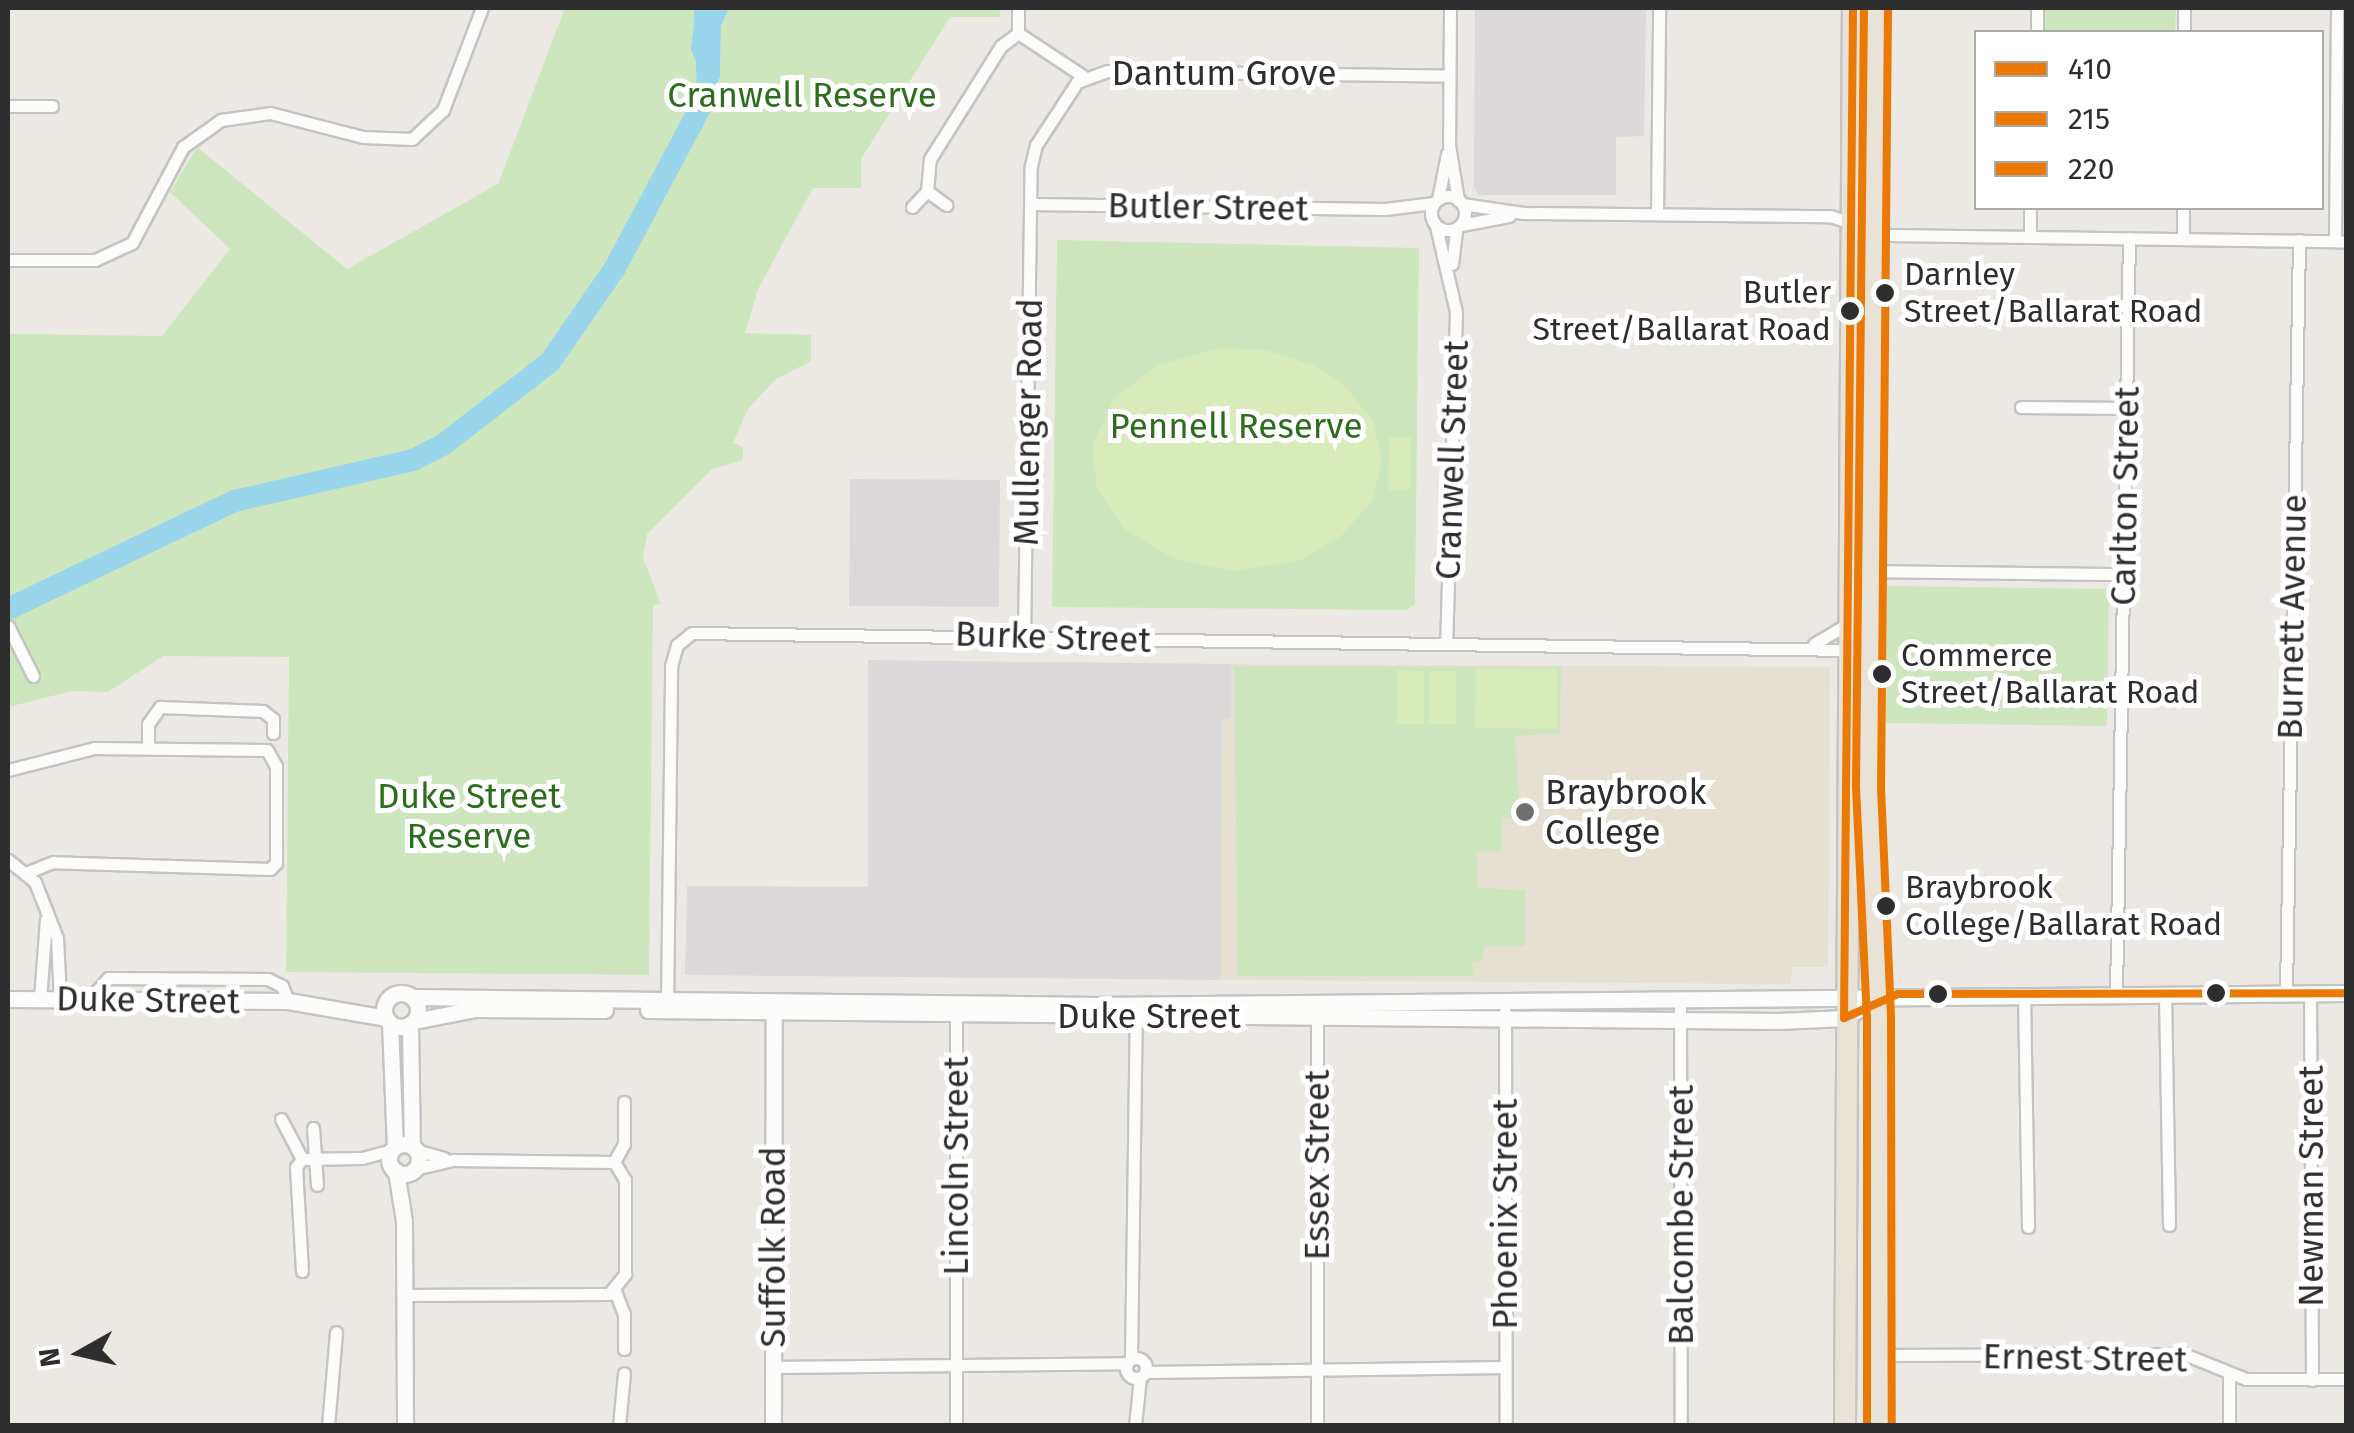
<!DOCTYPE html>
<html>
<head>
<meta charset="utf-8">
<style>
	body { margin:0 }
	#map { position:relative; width:2354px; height:1433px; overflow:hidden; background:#ece8e4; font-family:"Fira Sans",sans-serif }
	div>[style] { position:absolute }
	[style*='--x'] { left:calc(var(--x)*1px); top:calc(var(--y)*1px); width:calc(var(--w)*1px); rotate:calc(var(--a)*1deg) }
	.industrial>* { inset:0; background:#dcd9db }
	.education>* { inset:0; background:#e6e0d3 }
	.green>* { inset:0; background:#cee6be }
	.pitch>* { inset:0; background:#d9eabb }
	.water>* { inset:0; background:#99d6ec }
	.river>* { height:22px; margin:-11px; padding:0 11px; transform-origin:11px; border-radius:11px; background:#99d6ec }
	.roads { filter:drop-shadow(2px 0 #c5c4c5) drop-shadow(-2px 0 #c5c4c5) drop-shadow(0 2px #c5c4c5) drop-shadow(0 -2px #c5c4c5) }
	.minor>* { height:11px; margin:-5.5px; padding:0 5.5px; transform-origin:5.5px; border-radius:5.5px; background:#fcfcfb }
	.minor>.ring { margin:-5.5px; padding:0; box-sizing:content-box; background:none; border:11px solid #fcfcfb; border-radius:50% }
	.tertiary>* { height:15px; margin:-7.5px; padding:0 7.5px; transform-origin:7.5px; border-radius:7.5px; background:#fcfcfb }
	.tertiary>.ring { margin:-7.5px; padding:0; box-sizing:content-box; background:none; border:15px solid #fcfcfb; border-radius:50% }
	.trunk>* { height:20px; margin:-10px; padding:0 10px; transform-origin:10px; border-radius:10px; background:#e9e2d6 }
	.bus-1>* { height:8px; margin:-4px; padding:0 4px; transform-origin:4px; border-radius:4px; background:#ea7a05 }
	.bus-2>* { height:8px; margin:-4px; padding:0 4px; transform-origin:4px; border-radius:4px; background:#ea7a05 }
	.bus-3>* { height:8px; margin:-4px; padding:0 4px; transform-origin:4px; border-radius:4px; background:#ea7a05 }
	.dots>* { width:28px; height:28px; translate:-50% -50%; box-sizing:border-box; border:5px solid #fff; border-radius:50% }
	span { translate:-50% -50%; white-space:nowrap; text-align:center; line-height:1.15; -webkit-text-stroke:10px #fff; paint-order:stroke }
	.bus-label { font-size:32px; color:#2e2e2e }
	.left { translate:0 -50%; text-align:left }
	.right { translate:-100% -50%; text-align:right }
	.street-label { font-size:35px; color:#2e2e2e }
	.park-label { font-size:35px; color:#2c6e1b }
	.poi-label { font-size:35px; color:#2e2e2e }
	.frame { position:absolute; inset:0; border:10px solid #2e2e2e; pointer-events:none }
	.legend { position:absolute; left:1974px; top:30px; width:350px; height:180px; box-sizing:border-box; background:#fff; border:2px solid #ababab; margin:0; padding:12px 18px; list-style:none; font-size:30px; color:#2e2e2e }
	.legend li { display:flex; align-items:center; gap:20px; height:50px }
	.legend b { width:50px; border:2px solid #ababab }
	.north { position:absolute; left:30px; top:1303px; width:100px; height:100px; -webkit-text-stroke:8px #fff; paint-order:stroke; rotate:262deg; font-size:28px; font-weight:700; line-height:40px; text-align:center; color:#2e2e2e }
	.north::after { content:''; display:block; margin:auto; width:35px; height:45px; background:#2e2e2e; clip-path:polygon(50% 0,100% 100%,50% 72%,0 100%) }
</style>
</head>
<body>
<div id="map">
	<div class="industrial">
		<div style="clip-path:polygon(1475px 8px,1646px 8px,1644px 136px,1616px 137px,1616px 195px,1479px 195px,1474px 189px)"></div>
		<div style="clip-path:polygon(850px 479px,1000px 480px,999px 607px,849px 606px)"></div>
		<div style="clip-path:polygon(868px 660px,1231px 664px,1231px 718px,1222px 719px,1221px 980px,685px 975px,687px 886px,868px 887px)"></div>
	</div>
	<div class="education">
		<div style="clip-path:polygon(1231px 664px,1830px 667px,1828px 967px,1792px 967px,1791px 984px,1221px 980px,1222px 718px,1231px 718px)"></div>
	</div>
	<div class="green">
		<div style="clip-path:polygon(565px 8px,705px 8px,720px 77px,721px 26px,729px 8px,999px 8px,1001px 17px,950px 17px,861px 159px,861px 188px,813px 188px,758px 289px,745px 333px,811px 335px,811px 361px,776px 379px,748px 409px,733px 443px,743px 447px,743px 460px,712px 469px,647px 534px,643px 558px,661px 604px,653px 605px,649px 975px,286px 972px,289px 657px,163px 656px,108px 692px,72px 691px,8px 707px,8px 334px,162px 336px,230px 249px,170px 192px,197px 147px,347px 269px,498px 184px)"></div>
		<div style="clip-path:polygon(2044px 8px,2176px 8px,2175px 32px,2044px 32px)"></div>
		<div style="clip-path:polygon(1057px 240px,1419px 248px,1415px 604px,1406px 610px,1052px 607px)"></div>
		<div style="clip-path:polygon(1887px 586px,2109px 589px,2107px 726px,1886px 723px)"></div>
		<div style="clip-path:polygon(1234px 666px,1561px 667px,1560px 733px,1515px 736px,1520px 818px,1502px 818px,1502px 851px,1477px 852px,1478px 888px,1525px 890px,1525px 946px,1484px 946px,1482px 961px,1472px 963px,1474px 976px,1238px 976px)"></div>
	</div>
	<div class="pitch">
		<div style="clip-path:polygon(1220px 348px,1266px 350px,1315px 366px,1341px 382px,1373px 420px,1382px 462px,1372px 501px,1341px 536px,1299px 561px,1233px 571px,1175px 559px,1124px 529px,1097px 488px,1092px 446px,1114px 398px,1158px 365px)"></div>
		<div style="clip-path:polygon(1389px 437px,1411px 437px,1410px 490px,1388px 490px)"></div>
		<div style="clip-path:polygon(1476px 668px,1558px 669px,1558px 729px,1475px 728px)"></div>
		<div style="clip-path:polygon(1397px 670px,1424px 671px,1424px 724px,1397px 724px)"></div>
		<div style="clip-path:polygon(1430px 671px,1456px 671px,1456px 724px,1429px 724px)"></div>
	</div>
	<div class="water">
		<div style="clip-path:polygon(696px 8px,729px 8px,721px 26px,720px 77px,708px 93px,691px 49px)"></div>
	</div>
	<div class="river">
		<div style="--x:8;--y:609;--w:250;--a:-25.5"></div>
		<div style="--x:234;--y:501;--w:184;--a:-12.9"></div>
		<div style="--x:413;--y:460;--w:35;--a:-27"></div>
		<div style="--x:444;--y:444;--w:134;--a:-37.7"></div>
		<div style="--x:550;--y:362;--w:114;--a:-55.3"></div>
		<div style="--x:615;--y:268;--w:198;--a:-62"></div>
		<div style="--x:708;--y:93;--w:85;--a:-92"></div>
	</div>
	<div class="roads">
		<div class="minor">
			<div style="--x:1018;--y:8;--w:25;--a:90"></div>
			<div style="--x:1018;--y:33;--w:78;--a:33.5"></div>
			<div style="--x:1450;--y:8;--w:137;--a:90.4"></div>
			<div style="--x:1449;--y:145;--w:56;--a:80.7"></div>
			<div style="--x:2037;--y:8;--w:24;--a:90"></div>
			<div style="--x:2184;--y:32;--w:24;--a:-90"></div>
			<div style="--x:8;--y:106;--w:44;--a:0"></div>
			<div style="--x:927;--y:191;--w:32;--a:-85"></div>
			<div style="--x:930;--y:159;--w:133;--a:-57.9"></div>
			<div style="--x:1001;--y:46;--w:21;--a:-37"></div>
			<div class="ring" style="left:1431px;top:196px;width:23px;height:23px"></div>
			<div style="--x:1438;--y:199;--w:46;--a:-78.7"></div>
			<div style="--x:1031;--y:204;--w:354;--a:0.8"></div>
			<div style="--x:1385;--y:209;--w:49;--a:-7"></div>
			<div style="--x:1462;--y:204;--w:62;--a:8.4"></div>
			<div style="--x:1523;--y:213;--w:307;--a:0.6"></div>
			<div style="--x:1830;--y:216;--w:62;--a:17.9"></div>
			<div style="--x:1889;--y:235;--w:457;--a:0.8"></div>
			<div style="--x:912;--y:207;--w:22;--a:-47"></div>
			<div style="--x:927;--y:191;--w:24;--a:36"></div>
			<div style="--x:2183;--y:208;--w:31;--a:90"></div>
			<div style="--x:1657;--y:214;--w:206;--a:-89.4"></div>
			<div style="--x:1461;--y:225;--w:49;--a:-10.6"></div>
			<div style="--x:1436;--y:226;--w:88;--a:76.9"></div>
			<div style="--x:1456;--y:312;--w:332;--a:91.7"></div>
			<div style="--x:2030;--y:236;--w:28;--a:-90"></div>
			<div style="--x:2335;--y:241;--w:233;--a:-89.5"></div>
			<div style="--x:8;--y:260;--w:87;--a:0"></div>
			<div style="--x:95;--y:260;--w:41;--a:-24.7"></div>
			<div style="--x:132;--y:243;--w:109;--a:-62"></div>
			<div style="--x:183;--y:147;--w:47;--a:-35.4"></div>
			<div style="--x:221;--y:120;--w:49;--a:-8.1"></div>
			<div style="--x:270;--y:113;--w:96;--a:14.5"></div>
			<div style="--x:363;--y:137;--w:49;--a:2.3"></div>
			<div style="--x:412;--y:139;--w:42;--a:-43.1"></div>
			<div style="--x:443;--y:110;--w:109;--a:-69.1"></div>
			<div style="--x:1452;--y:264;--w:35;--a:-83"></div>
			<div style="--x:2021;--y:407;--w:106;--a:0.5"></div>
			<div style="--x:1870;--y:571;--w:253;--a:0.7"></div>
			<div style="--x:8;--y:626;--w:56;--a:63.4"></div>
			<div style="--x:1024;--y:639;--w:473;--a:-89.2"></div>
			<div style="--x:1031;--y:166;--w:22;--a:-77"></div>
			<div style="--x:1036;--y:145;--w:75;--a:-56.9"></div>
			<div style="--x:1077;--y:82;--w:32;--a:-20"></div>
			<div style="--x:1107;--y:71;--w:342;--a:0.8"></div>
			<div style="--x:1814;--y:644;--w:37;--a:-31"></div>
			<div style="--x:148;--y:748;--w:24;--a:-90"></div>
			<div style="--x:148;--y:724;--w:21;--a:-55"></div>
			<div style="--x:160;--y:707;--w:103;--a:2.2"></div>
			<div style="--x:263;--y:711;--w:13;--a:39"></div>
			<div style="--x:273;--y:719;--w:14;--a:90"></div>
			<div style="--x:8;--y:770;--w:89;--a:-14.3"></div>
			<div style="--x:94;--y:748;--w:173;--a:0.7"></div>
			<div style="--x:267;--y:750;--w:18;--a:61"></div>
			<div style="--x:276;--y:766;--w:97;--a:90"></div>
			<div style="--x:276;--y:863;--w:8;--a:135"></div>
			<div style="--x:270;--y:869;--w:217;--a:-178.2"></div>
			<div style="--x:53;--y:862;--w:27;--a:158"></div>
			<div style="--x:8;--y:860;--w:35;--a:39"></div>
			<div style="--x:35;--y:882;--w:60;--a:68.6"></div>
			<div style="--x:57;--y:938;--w:61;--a:87.2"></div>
			<div style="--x:2286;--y:993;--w:753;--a:-89.01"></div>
			<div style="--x:2310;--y:993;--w:387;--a:89.7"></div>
			<div style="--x:2165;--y:994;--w:231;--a:89"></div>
			<div style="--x:2024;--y:995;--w:232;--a:89"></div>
			<div style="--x:2116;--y:995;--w:757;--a:-89.02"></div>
			<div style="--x:40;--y:999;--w:80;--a:-85.7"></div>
			<div style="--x:89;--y:1000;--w:29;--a:-49"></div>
			<div style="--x:108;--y:978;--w:160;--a:0.4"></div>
			<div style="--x:268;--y:979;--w:16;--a:27"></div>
			<div style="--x:282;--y:986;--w:16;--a:68"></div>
			<div style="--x:1680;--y:1004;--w:422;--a:89.9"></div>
			<div style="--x:667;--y:1007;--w:341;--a:-89.3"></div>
			<div style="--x:671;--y:666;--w:22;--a:-74"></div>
			<div style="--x:677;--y:645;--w:19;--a:-39"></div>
			<div style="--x:692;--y:633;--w:1162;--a:0.84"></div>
			<div style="--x:956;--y:1007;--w:419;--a:90"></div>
			<div style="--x:1505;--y:1012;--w:414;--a:89.9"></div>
			<div style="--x:281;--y:1119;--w:45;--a:62.3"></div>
			<div style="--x:313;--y:1128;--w:57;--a:86"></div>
			<div style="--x:416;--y:1150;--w:29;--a:16"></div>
			<div style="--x:614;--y:1162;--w:21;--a:-61"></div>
			<div style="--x:624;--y:1144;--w:42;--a:-90"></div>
			<div style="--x:302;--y:1271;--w:104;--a:-93.3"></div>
			<div style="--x:296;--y:1167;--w:10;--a:-53"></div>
			<div style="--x:302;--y:1159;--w:60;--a:-1"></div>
			<div style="--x:362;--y:1158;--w:31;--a:-15"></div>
			<div style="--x:615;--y:1291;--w:25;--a:69"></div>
			<div style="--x:624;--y:1314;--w:35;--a:90"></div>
			<div style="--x:405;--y:1295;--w:204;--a:-0.3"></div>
			<div style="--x:609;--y:1294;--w:26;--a:-51"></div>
			<div style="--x:625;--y:1274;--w:94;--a:-90"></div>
			<div style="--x:625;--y:1180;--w:21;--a:-121"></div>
			<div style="--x:614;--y:1162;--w:161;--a:-179.3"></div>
			<div style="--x:453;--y:1160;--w:39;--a:167"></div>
			<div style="--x:1880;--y:1355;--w:304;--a:-0.2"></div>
			<div style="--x:2184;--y:1354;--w:67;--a:22"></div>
			<div style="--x:2246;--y:1379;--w:100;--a:0"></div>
			<div class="ring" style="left:1126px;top:1358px;width:9px;height:9px"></div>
			<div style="--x:1131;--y:1359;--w:351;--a:-89.2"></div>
			<div style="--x:773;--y:1367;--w:354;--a:-0.6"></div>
			<div style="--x:1145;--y:1372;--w:360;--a:-0.8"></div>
			<div style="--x:2229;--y:1373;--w:53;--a:90"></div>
			<div style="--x:328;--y:1426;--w:94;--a:-85.1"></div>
			<div style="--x:619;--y:1426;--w:53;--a:-84.6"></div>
			<div style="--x:1135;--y:1426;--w:49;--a:-84.2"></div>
			<div style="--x:1317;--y:1426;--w:415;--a:-90"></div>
		</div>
		<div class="tertiary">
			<div class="ring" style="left:384px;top:993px;width:19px;height:19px"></div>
			<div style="--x:413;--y:997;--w:682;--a:0.67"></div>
			<div style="--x:1095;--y:1005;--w:1251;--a:-0.55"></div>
			<div style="--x:8;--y:999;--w:280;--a:0.4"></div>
			<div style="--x:288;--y:1001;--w:99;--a:9.8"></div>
			<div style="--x:648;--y:1010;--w:1131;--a:0.56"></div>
			<div style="--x:1779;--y:1021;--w:65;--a:-2.6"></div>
			<div style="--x:1844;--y:1018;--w:39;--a:-30"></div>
			<div style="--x:414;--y:1021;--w:63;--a:-11"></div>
			<div style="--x:476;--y:1009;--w:129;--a:0.4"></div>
			<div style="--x:390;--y:1023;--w:124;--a:87.7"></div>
			<div style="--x:410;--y:1024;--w:122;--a:89.1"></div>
			<div class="ring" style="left:389px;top:1144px;width:15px;height:15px"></div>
			<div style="--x:396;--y:1171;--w:51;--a:80.9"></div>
			<div style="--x:404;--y:1221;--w:205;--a:89.7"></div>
			<div style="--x:773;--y:1426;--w:421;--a:-89.9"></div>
		</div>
		<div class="trunk">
			<div style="--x:1876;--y:8;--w:779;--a:90.59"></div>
			<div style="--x:1868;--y:787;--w:231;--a:87.3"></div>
			<div style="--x:1879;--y:1018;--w:408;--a:89.9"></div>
			<div style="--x:1845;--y:1426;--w:1418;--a:-89.68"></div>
		</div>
	</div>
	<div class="bus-1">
		<div style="--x:1844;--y:1018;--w:1010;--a:-89.49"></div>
		<div style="--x:1844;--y:1018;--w:59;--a:-24"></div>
		<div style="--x:1898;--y:994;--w:448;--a:-0.1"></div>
	</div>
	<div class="bus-2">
		<div style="--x:1864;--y:8;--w:779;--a:90.59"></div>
		<div style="--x:1856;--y:787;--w:231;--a:87.3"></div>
		<div style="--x:1867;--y:1018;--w:408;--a:90"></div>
	</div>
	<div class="bus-3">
		<div style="--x:1888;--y:8;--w:779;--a:90.51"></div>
		<div style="--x:1881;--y:787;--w:231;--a:87.5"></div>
		<div style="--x:1891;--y:1018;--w:408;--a:89.9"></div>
	</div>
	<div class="dots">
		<div style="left:1885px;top:293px;background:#2e2e2e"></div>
		<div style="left:1850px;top:311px;background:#2e2e2e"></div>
		<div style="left:1882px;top:674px;background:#2e2e2e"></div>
		<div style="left:1525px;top:812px;background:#706f6e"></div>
		<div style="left:1886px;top:906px;background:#2e2e2e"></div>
		<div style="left:2216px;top:993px;background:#2e2e2e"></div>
		<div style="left:1938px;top:994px;background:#2e2e2e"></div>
	</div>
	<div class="bus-label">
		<span class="left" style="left:1904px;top:293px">Darnley<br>Street/Ballarat Road</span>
		<span class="right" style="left:1831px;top:311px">Butler<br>Street/Ballarat Road</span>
		<span class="left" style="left:1901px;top:674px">Commerce<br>Street/Ballarat Road</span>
		<span class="left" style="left:1905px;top:906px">Braybrook<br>College/Ballarat Road</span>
	</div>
	<div class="street-label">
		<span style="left:1224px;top:73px">Dantum Grove</span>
		<span style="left:1208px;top:207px;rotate:1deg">Butler Street</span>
		<span style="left:1028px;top:422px;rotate:-89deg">Mullenger Road</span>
		<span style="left:1452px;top:460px;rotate:-88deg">Cranwell Street</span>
		<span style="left:2125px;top:496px;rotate:-89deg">Carlton Street</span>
		<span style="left:2292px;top:617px;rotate:-89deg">Burnett Avenue</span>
		<span style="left:1053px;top:637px;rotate:2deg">Burke Street</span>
		<span style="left:148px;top:1000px;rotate:1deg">Duke Street</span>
		<span style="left:1149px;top:1016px">Duke Street</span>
		<span style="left:1317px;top:1165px;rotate:-90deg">Essex Street</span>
		<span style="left:956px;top:1166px;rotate:-90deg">Lincoln Street</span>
		<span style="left:2311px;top:1186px;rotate:-90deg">Newman Street</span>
		<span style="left:1505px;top:1214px;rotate:-90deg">Phoenix Street</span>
		<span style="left:1681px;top:1215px;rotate:-90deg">Balcombe Street</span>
		<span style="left:773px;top:1247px;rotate:-90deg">Suffolk Road</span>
		<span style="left:2085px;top:1358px;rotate:1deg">Ernest Street</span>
	</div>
	<div class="park-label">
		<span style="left:802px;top:95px">Cranwell Reserve</span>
		<span style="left:1236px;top:426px">Pennell Reserve</span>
		<span style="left:469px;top:816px">Duke Street<br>Reserve</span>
	</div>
	<div class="poi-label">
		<span class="left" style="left:1545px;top:812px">Braybrook<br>College</span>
	</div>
	<div class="frame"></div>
	<ul class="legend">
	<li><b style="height:12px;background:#ea7a05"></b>410</li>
	<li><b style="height:12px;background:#ea7a05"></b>215</li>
	<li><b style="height:12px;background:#ea7a05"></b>220</li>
	</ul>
	<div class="north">N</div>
</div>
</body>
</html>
